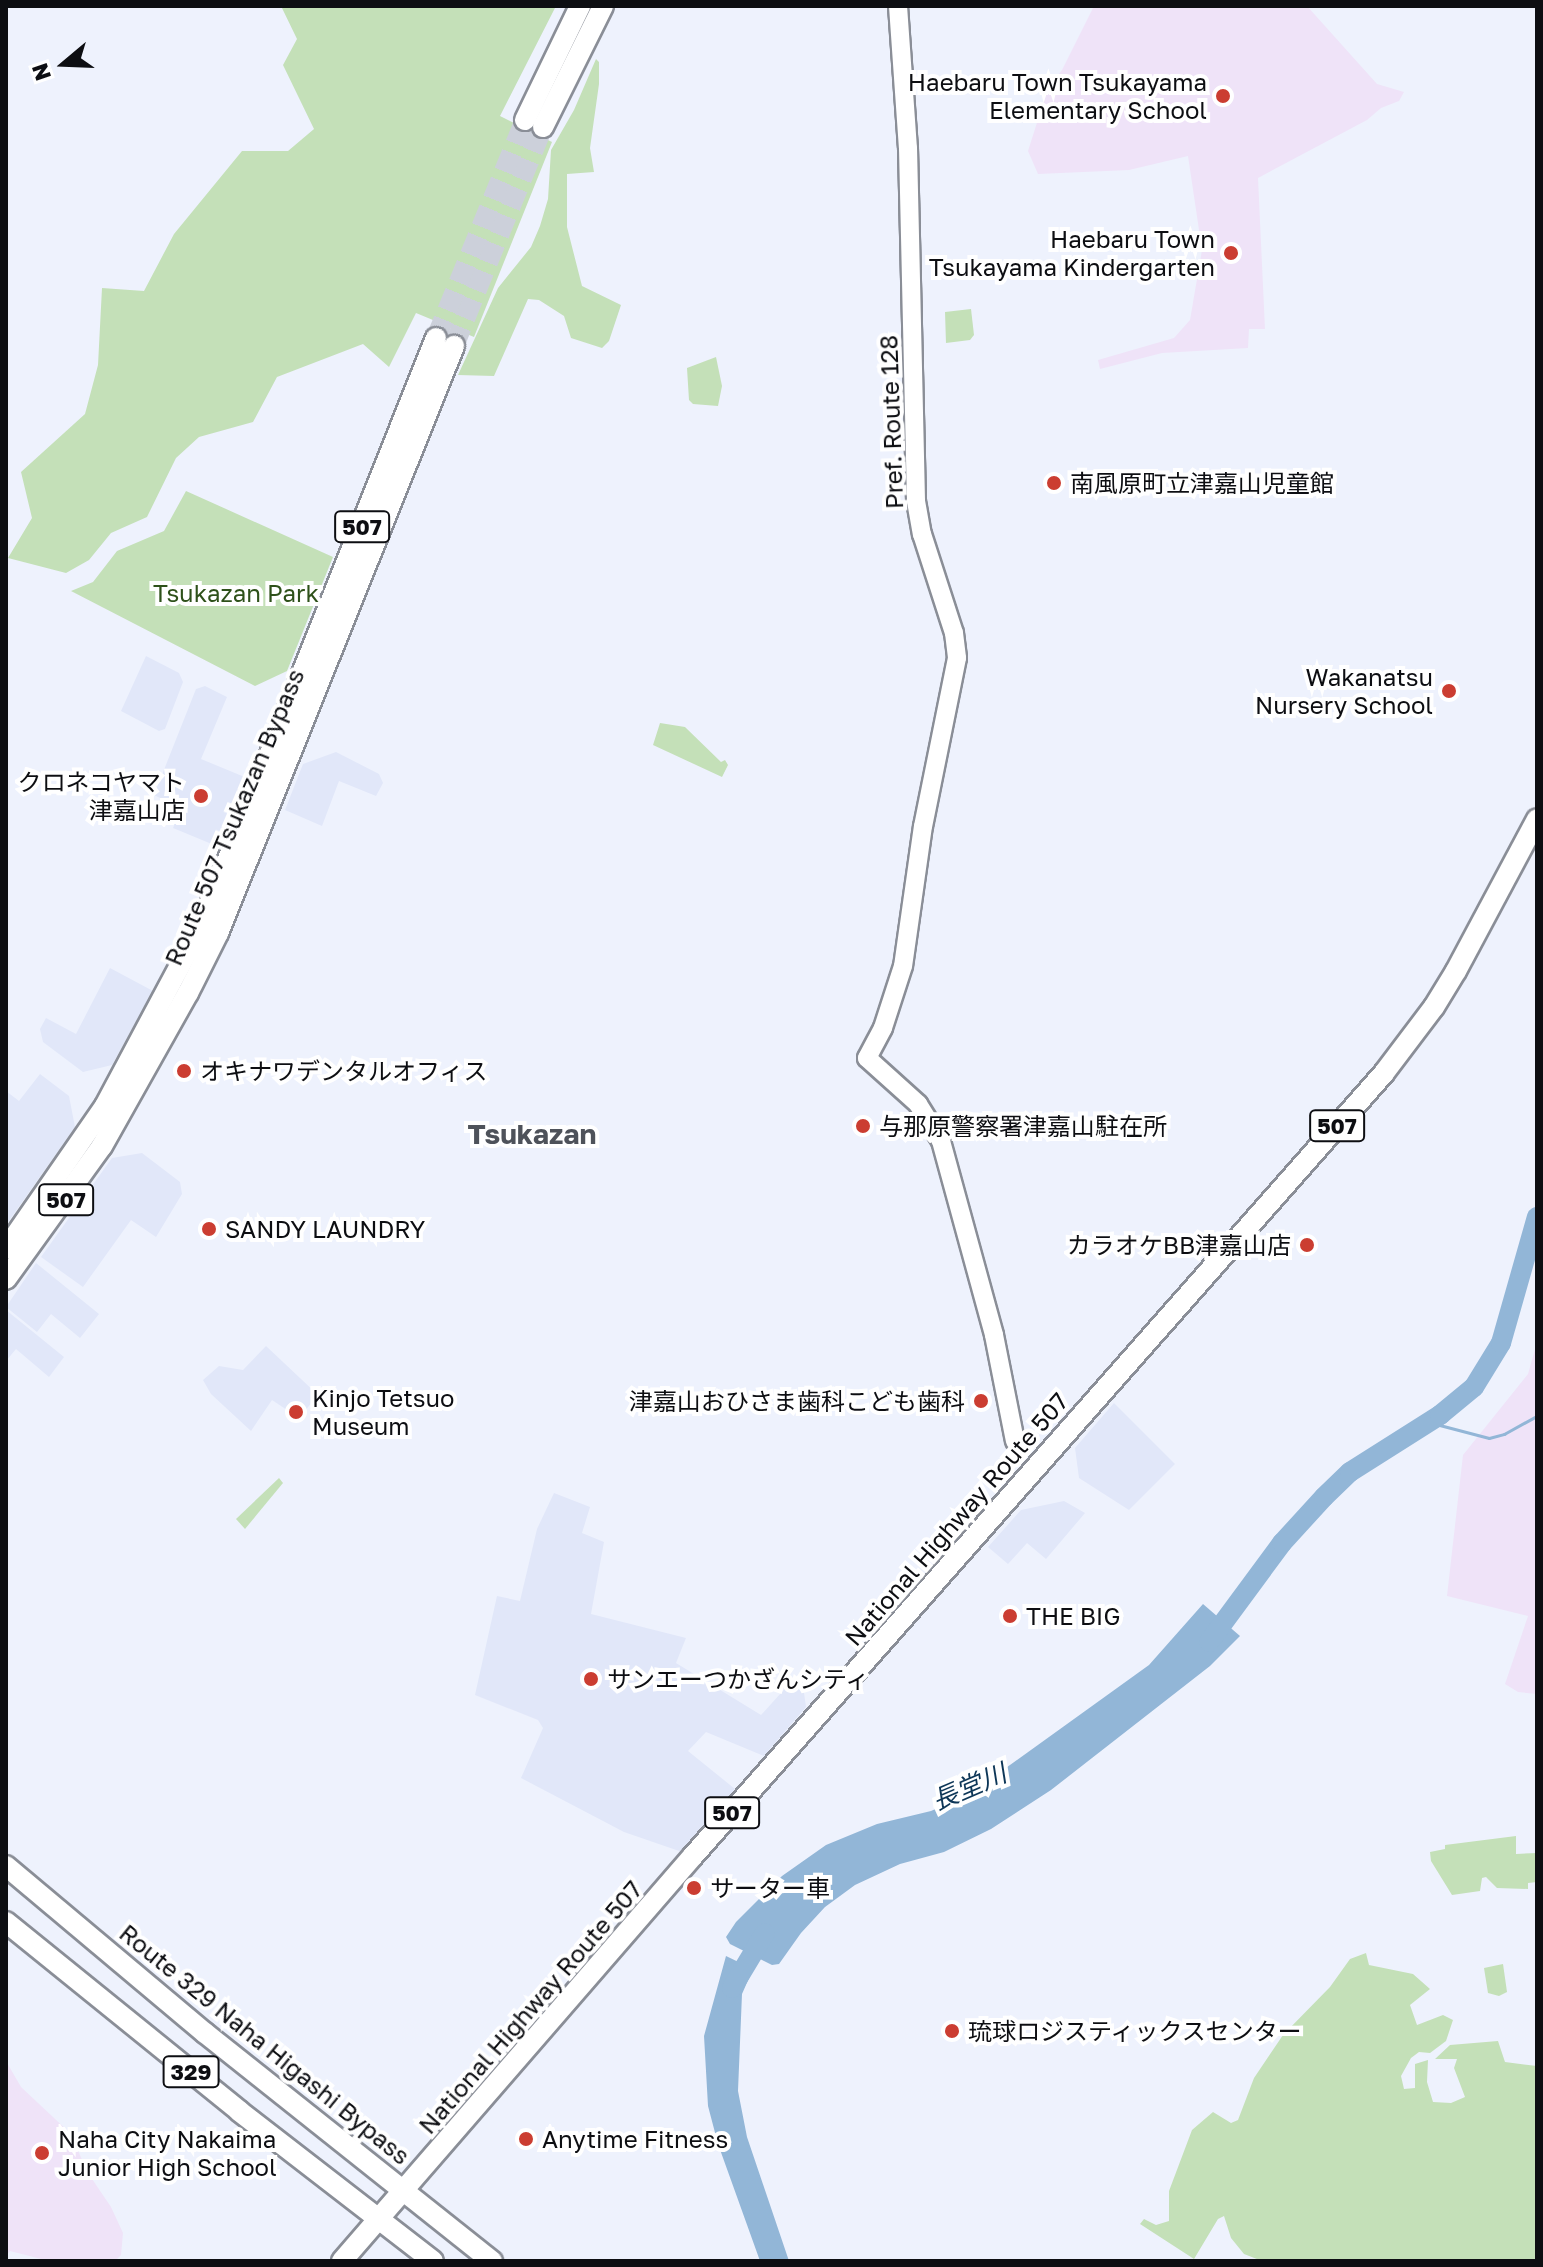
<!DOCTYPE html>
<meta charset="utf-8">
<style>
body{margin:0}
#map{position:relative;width:1543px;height:2267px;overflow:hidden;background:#eef2fd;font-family:"Golos Text","Noto Sans JP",sans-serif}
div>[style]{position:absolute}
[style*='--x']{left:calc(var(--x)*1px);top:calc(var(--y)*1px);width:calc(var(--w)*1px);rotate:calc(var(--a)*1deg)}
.built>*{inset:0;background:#e1e7f9}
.education>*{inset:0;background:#efe3f8}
.green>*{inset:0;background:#c4e0b8}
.water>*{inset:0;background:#92b6d7}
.stream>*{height:3px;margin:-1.5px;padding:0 1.5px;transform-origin:1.5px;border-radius:1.5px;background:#92b6d7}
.river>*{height:20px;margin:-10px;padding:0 10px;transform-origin:10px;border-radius:10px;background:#92b6d7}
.trunk-tunnel>*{height:20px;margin-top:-10px;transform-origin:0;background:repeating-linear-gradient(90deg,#ccd0da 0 20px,transparent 0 30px)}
.roads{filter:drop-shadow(2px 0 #8a8e97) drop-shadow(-2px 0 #8a8e97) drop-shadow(0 2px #8a8e97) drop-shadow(0 -2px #8a8e97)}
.secondary>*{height:18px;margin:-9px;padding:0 9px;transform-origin:9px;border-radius:9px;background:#fff}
.trunk>*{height:20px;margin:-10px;padding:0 10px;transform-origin:10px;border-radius:10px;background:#fff}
.dots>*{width:22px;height:22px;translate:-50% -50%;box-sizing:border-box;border:4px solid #fff;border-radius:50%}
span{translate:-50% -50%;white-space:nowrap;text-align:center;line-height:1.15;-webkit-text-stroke:8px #fff;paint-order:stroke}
.shield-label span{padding:2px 6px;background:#fff;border:2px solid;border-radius:6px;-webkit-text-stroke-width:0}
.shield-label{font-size:22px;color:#0d0e12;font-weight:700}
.poi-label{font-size:24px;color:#0d0e12}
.right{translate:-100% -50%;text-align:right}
.left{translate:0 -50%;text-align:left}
.street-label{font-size:24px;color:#0d0e12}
.park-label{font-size:24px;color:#2e511a}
.water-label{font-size:26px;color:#0d3657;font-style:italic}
.quarter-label{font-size:28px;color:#4e525a;font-weight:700}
.frame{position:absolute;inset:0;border:8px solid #0d0e12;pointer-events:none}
.north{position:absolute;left:24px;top:24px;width:80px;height:80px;-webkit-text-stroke:6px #fff;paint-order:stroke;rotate:251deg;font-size:22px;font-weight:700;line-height:32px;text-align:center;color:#0d0e12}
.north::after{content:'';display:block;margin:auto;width:28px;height:36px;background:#0d0e12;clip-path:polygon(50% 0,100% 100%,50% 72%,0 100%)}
</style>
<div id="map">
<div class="built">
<div style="clip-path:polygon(146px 656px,179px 673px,183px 682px,165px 729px,159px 731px,121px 711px)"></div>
<div style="clip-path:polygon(205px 686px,227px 697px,201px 759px,247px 778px,219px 847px,173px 828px,181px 808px,154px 795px,196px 689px)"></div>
<div style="clip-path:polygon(336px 752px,379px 774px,383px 783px,376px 796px,339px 781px,322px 826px,285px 810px,303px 764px)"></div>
<div style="clip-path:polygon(110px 968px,153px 991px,112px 1065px,83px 1072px,43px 1042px,40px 1029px,46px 1018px,76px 1034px)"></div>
<div style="clip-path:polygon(40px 1074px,69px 1096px,75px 1127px,6px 1225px,6px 1091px,19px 1101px)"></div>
<div style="clip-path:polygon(142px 1153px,180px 1182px,182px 1194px,156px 1237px,131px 1220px,83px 1287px,41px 1257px,112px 1158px)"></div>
<div style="clip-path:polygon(36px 1263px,99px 1314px,80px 1338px,51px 1314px,37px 1332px,6px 1307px)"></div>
<div style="clip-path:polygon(6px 1310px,64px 1357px,49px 1377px,16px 1349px,6px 1361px)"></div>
<div style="clip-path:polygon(266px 1346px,318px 1395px,299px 1418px,272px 1400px,251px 1431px,211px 1394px,203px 1380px,219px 1366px,243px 1370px)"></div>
<div style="clip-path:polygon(1114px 1403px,1175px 1464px,1129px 1510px,1079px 1478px,1075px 1448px)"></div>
<div style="clip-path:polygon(554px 1493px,590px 1507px,582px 1533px,604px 1542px,591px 1614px,686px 1638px,676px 1663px,761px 1715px,790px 1683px,804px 1693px,806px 1707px,764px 1756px,706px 1732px,688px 1751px,735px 1789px,682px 1852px,624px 1832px,521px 1778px,543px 1728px,538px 1720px,475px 1695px,497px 1596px,520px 1601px,537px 1529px)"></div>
<div style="clip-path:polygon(1064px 1501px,1085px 1513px,1046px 1559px,1027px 1543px,1008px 1564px,988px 1547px,1021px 1510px)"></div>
</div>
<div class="education">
<div style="clip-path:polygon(1094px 6px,1307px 6px,1377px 84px,1404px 92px,1399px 101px,1381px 108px,1367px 120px,1258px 178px,1265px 329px,1249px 329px,1248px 348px,1162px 353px,1100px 369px,1098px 360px,1174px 338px,1190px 320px,1202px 250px,1188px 156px,1129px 170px,1038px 174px,1028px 151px,1048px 88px,1062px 70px)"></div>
<div style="clip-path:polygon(1537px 1342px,1537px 1694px,1518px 1692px,1505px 1684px,1528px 1616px,1447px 1596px,1463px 1455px,1528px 1374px)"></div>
<div style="clip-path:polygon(6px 2061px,21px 2087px,70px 2133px,88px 2173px,111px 2207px,123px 2233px,121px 2255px,115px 2261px,49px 2261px,10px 2251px,6px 2256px)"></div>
</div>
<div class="green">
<div style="clip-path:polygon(281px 6px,556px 6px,500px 116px,552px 142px,474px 337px,416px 313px,389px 367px,363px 344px,277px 377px,253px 422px,199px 437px,176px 458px,147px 517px,111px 533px,89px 560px,66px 573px,8px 558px,32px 518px,21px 472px,85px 414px,98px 365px,102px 288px,144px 291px,174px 234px,242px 151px,288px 151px,314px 129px,283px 65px,297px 39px)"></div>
<div style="clip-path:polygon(596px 59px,599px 62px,599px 84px,590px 148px,594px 172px,567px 174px,567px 227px,582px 286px,621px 305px,609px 341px,602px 348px,571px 338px,564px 316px,539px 300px,528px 299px,494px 376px,458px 375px,498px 288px,531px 247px,540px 226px,548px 199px,551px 150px,574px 110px)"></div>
<div style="clip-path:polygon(971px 309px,974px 335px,970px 340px,946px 343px,945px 312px)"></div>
<div style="clip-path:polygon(716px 357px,722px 386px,718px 406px,693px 404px,689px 400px,687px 368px)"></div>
<div style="clip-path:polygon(186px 491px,333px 557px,287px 671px,255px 686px,71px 591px,93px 582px,117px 551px,164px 531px)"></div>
<div style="clip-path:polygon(660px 723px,685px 727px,721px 762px,725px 760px,728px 765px,722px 777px,653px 745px)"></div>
<div style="clip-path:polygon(279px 1478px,283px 1483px,245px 1529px,236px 1519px)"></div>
<div style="clip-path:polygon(1516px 1836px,1516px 1854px,1537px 1853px,1537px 1882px,1528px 1883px,1528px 1889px,1497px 1888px,1486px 1877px,1482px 1878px,1480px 1891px,1452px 1895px,1431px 1861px,1430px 1852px,1445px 1849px,1445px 1845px)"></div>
<div style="clip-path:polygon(1366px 1953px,1369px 1965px,1413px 1974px,1430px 1989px,1410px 2005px,1417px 2025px,1443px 2015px,1453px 2020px,1446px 2041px,1430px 2053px,1419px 2052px,1411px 2058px,1401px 2076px,1404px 2089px,1415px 2088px,1415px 2064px,1428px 2060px,1427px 2082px,1433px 2102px,1451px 2103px,1465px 2097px,1454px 2068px,1457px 2059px,1435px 2059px,1450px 2045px,1498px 2041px,1505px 2062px,1537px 2066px,1537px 2261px,1262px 2261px,1244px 2254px,1231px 2238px,1224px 2216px,1218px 2219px,1194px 2259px,1140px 2224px,1144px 2219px,1156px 2225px,1169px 2221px,1169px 2191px,1192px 2130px,1213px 2112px,1231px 2123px,1238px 2120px,1254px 2078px,1283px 2035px,1330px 1987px,1350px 1959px)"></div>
<div style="clip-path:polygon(1503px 1964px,1507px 1992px,1499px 1996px,1488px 1993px,1484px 1968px)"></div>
</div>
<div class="water">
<div style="clip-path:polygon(1203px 1604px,1240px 1636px,1210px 1666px,1051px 1790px,991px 1829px,944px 1852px,900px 1864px,855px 1885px,825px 1907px,801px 1933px,779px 1964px,772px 1965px,730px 1944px,726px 1937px,736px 1922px,782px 1876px,826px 1845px,877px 1824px,931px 1811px,971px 1793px,1149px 1665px)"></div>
<div style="clip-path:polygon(726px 1956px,753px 1969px,742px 1994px,738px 2091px,747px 2137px,789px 2261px,760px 2261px,718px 2144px,708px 2106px,704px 2036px)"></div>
</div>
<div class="stream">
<div style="--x:1428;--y:1422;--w:63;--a:14.7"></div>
<div style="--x:1489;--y:1438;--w:16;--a:-15"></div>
<div style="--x:1504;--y:1434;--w:38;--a:-29"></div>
</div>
<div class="river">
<div style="--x:1209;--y:1642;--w:123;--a:-53.6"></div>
<div style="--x:1282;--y:1543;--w:62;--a:-47.6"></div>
<div style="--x:1324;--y:1497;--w:36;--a:-44"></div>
<div style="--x:1350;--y:1472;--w:107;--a:-32.3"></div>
<div style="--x:1440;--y:1415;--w:44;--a:-39.5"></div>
<div style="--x:1474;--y:1387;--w:52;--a:-58.5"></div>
<div style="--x:1501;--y:1343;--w:131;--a:-74.1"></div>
<div style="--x:732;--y:1988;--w:64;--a:-59"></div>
</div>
<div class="trunk-tunnel">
<div style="--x:436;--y:338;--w:235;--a:-67.8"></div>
<div style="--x:454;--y:346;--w:236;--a:-67.9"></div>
</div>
<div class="roads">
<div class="secondary">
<div style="--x:898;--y:6;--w:142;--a:86"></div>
<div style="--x:908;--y:148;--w:353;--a:88.7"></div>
<div style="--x:916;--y:501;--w:34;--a:80"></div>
<div style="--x:922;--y:534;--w:104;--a:72.1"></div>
<div style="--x:954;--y:633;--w:25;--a:83"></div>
<div style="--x:957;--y:658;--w:171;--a:101.4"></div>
<div style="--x:923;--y:826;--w:141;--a:98.1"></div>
<div style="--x:903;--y:966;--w:65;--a:107.9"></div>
<div style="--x:883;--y:1028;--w:34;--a:118"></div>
<div style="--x:867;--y:1058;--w:69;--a:42"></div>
<div style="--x:918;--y:1104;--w:44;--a:58.1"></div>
<div style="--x:941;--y:1141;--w:201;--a:74.7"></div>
<div style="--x:994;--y:1335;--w:108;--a:78.8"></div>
</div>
<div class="trunk">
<div style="--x:525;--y:120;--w:127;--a:-64.2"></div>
<div style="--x:543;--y:127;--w:135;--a:-63.6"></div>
<div style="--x:6;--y:1249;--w:174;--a:-55.3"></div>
<div style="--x:105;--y:1106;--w:206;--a:-61.9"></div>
<div style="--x:202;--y:924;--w:631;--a:-68.23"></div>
<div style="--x:6;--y:1279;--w:164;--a:-54.2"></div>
<div style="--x:102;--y:1146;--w:176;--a:-60.7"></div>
<div style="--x:188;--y:993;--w:67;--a:-63.4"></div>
<div style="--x:218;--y:933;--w:633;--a:-68.1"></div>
<div style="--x:6;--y:1866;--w:260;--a:40"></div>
<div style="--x:205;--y:2033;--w:367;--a:38.5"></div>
<div style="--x:6;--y:1922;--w:300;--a:39"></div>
<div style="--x:239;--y:2111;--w:245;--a:37.7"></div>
<div style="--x:342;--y:2261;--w:536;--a:-49.09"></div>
<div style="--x:693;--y:1856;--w:1044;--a:-48.57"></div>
<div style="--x:1384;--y:1073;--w:83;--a:-52.9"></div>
<div style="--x:1434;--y:1007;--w:42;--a:-58.6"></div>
<div style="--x:1456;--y:971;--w:172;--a:-61.9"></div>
</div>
</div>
<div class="dots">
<div style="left:1223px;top:96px;background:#cb3d31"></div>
<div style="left:1231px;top:253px;background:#cb3d31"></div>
<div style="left:1054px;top:483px;background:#cb3d31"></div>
<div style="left:1449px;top:691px;background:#cb3d31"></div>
<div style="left:201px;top:796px;background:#cb3d31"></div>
<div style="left:184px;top:1071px;background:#cb3d31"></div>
<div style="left:863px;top:1126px;background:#cb3d31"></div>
<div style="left:209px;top:1229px;background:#cb3d31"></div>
<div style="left:1307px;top:1245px;background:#cb3d31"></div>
<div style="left:981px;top:1401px;background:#cb3d31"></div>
<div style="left:296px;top:1412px;background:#cb3d31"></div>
<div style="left:1010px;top:1616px;background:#cb3d31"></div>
<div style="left:591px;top:1679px;background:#cb3d31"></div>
<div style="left:694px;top:1888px;background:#cb3d31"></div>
<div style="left:952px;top:2031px;background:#cb3d31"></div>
<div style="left:526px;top:2139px;background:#cb3d31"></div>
<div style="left:42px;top:2153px;background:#cb3d31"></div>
</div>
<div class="shield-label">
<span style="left:362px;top:527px">507</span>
<span style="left:1337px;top:1126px">507</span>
<span style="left:66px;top:1200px">507</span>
<span style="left:732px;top:1813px">507</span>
<span style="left:191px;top:2072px">329</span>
</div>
<div class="poi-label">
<span class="right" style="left:1207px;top:96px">Haebaru Town Tsukayama<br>Elementary School</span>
<span class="right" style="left:1215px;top:253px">Haebaru Town<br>Tsukayama Kindergarten</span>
<span class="left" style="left:1070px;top:483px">南風原町立津嘉山児童館</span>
<span class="right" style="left:1433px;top:691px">Wakanatsu<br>Nursery School</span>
<span class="right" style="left:185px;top:796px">クロネコヤマト<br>津嘉山店</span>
<span class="left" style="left:200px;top:1071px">オキナワデンタルオフィス</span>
<span class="left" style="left:879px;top:1126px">与那原警察署津嘉山駐在所</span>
<span class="left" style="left:225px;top:1229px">SANDY LAUNDRY</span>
<span class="right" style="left:1291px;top:1245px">カラオケBB津嘉山店</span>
<span class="left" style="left:312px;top:1412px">Kinjo Tetsuo<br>Museum</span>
<span class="right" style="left:965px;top:1401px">津嘉山おひさま歯科こども歯科</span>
<span class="left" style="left:1026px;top:1616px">THE BIG</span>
<span class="left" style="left:607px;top:1679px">サンエーつかざんシティ</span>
<span class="left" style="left:710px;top:1888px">サーター車</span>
<span class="left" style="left:968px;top:2031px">琉球ロジスティックスセンター</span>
<span class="left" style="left:58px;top:2153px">Naha City Nakaima<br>Junior High School</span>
<span class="left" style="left:542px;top:2139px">Anytime Fitness</span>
</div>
<div class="street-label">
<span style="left:891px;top:422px;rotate:-92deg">Pref. Route 128</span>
<span style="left:234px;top:817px;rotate:-67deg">Route 507 Tsukazan Bypass</span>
<span style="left:956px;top:1519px;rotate:-49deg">National Highway Route 507</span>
<span style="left:530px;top:2007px;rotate:-49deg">National Highway Route 507</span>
<span style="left:265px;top:2044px;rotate:39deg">Route 329 Naha Higashi Bypass</span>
</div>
<div class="park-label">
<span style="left:236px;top:593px">Tsukazan Park</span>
</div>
<div class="water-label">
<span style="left:969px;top:1787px;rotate:-23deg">長堂川</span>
</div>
<div class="quarter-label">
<span style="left:532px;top:1134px">Tsukazan</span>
</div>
<div class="frame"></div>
<div class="north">N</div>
</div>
